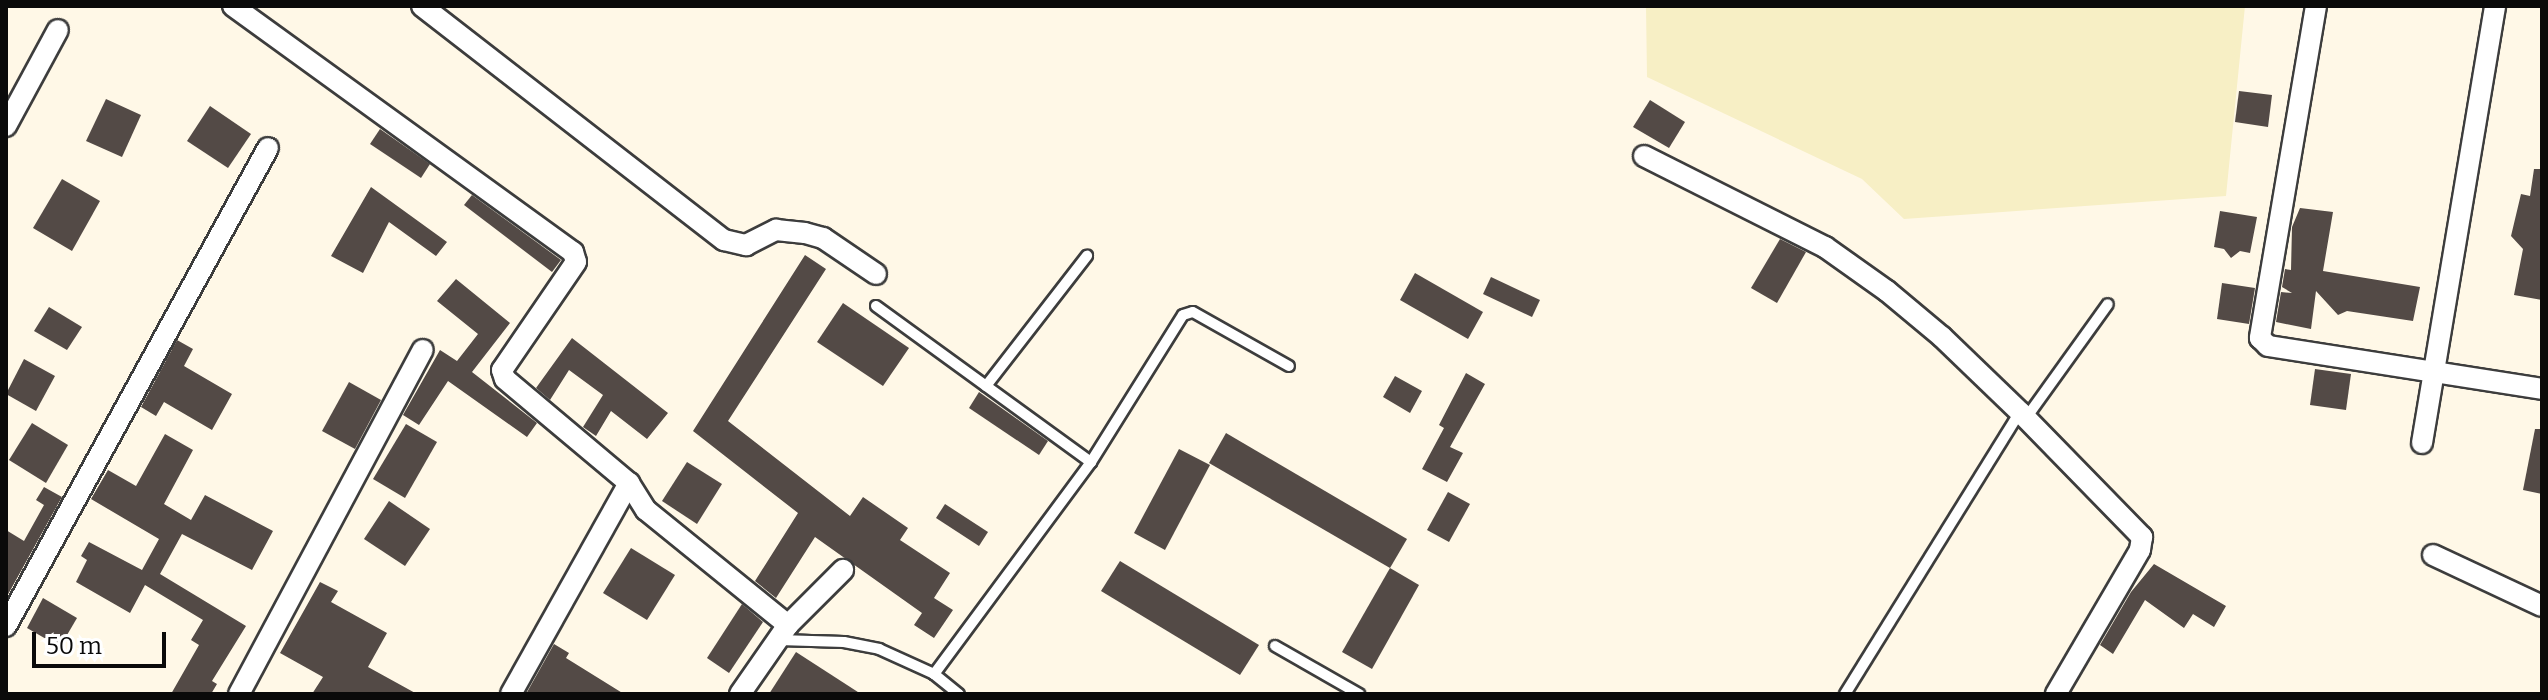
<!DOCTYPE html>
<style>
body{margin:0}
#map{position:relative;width:2548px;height:700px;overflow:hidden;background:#fff8e7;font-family:Bitter,serif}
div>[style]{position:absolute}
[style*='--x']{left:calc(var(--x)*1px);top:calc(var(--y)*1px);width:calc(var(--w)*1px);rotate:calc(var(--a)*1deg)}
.farmland>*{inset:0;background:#f7efc5}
.building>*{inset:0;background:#534a46}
.roads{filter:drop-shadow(2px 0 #3d3d3d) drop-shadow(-2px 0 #3d3d3d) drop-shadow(0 2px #3d3d3d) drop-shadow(0 -2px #3d3d3d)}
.lane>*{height:10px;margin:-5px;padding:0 5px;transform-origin:5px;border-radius:5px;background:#fff}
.street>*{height:20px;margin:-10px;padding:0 10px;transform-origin:10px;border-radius:10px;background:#fff}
span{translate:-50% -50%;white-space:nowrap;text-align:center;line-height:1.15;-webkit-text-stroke:8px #fff;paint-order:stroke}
.frame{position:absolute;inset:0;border:8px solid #0a0a0a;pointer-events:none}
.scale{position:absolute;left:32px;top:632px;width:134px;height:36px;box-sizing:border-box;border:4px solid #0a0a0a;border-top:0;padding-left:10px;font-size:24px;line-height:28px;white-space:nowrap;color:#0a0a0a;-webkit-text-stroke:6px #fff;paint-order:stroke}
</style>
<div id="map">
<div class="farmland">
<div style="clip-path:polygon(1646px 6px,2245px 6px,2226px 196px,1904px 219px,1862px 179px,1647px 77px)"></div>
</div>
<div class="building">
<div style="clip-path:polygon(2239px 91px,2272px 95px,2268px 127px,2235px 122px)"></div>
<div style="clip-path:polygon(106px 99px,141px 115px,122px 157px,86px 141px)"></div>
<div style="clip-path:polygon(1650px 100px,1685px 122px,1669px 148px,1633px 127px)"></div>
<div style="clip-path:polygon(210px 106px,251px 134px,228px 168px,187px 141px)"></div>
<div style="clip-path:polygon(380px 129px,430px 164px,421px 178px,370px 144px)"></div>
<div style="clip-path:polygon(2534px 169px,2542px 169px,2542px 300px,2514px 295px,2523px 249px,2511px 236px,2521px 194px,2530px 196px)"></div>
<div style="clip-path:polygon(62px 179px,100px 201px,72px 251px,33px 228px)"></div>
<div style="clip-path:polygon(371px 187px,447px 242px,436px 256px,389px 222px,363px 273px,331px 256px)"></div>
<div style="clip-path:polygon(472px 195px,561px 260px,552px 272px,464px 205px)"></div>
<div style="clip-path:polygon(2300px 208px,2333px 212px,2323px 271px,2420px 287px,2413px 321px,2347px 311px,2338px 315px,2316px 291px,2311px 329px,2276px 322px,2281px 292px,2292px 293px,2282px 287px,2285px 269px,2291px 270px,2292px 227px)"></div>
<div style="clip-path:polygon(2220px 211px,2257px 217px,2250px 253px,2240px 251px,2231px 258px,2224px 249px,2214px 247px)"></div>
<div style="clip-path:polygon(1780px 239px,1806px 252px,1777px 303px,1751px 288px)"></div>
<div style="clip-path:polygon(805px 255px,826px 269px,728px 421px,850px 516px,863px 497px,908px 528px,900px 540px,950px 573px,934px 598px,953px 610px,934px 638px,914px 625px,922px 613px,815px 537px,776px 598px,755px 581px,798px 513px,693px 431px)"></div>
<div style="clip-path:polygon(1415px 273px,1483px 312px,1468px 339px,1400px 300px)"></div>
<div style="clip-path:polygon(1491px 277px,1540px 300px,1532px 317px,1483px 294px)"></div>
<div style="clip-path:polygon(456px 279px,510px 323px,472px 372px,537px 423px,527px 437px,448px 381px,419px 425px,403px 415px,440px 350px,457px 361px,478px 334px,437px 301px)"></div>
<div style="clip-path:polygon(2222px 283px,2255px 288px,2249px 324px,2217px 319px)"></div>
<div style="clip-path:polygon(843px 303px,909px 348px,883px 386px,817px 342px)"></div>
<div style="clip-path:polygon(49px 307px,82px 327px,67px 350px,34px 331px)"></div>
<div style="clip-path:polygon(572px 338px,668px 413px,647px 439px,611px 411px,596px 436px,583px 427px,603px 395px,569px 370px,550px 400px,536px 388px)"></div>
<div style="clip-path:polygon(177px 340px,193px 349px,184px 366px,232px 394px,212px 430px,164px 402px,156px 416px,141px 407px)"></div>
<div style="clip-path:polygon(24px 359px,55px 376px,36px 411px,6px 394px)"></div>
<div style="clip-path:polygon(2315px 369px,2351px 374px,2346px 410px,2310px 405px)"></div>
<div style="clip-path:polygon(1466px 373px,1485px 384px,1450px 447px,1463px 453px,1447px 482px,1422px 469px,1444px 428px,1439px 425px)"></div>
<div style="clip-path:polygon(1395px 376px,1422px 391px,1410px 413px,1383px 397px)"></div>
<div style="clip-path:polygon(349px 382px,381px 400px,355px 449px,322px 431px)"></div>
<div style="clip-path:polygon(979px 392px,1048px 441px,1039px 455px,969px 408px)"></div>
<div style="clip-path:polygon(32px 423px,68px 445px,46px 483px,9px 460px)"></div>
<div style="clip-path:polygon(406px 424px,437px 442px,405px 498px,373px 479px)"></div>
<div style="clip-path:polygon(2535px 429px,2542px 429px,2542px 494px,2523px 490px)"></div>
<div style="clip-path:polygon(1226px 433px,1407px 539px,1390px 568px,1209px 463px)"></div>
<div style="clip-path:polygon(165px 434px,193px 450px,164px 504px,191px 520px,205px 495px,273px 531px,252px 570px,182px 534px,160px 574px,246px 626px,212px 681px,217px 684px,211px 694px,171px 694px,199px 645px,191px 640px,203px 620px,145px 585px,130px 613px,76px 582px,87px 560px,81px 556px,89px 542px,142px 570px,159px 539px,91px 499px,108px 470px,136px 486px)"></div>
<div style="clip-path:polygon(1179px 449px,1210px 465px,1165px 550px,1134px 533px)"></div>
<div style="clip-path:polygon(687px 462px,722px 484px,697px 524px,662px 501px)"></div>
<div style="clip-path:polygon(44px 487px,62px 497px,6px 598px,6px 530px,24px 541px,44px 505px,36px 500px)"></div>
<div style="clip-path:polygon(1448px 492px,1470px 504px,1449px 542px,1427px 530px)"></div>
<div style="clip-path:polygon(389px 501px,430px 529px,405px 566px,364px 539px)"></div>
<div style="clip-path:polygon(945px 504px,988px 532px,979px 546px,936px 518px)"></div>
<div style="clip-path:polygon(631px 548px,675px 575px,647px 620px,603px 593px)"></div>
<div style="clip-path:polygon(1120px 561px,1259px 645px,1240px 675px,1101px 591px)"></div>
<div style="clip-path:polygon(2154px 564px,2226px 606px,2214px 627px,2193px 614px,2184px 628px,2145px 600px,2113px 654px,2100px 645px,2131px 592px)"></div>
<div style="clip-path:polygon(1390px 568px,1419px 585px,1372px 669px,1342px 652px)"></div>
<div style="clip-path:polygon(320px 582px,338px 591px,331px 602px,387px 633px,368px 667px,417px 694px,312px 694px,323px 677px,280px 653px)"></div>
<div style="clip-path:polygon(43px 598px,77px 618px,60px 647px,27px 628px)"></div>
<div style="clip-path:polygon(742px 604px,763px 622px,729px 673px,707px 658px)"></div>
<div style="clip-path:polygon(554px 644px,569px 653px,566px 658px,624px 694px,526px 694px)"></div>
<div style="clip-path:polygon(796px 652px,861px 694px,769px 694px)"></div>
</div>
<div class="roads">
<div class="lane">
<div style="--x:876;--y:306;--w:266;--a:36"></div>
<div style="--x:1091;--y:462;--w:264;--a:126.5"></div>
<div style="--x:986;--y:386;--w:165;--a:-52.2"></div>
<div style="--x:2026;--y:418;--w:140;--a:-54.3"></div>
<div style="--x:1091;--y:462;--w:173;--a:-58"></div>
<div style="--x:1183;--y:315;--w:10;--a:-17"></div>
<div style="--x:1193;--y:312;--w:110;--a:29.4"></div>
<div style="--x:779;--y:640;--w:65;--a:1.8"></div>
<div style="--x:844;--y:642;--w:36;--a:11"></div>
<div style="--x:879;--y:649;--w:60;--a:24.4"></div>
<div style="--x:934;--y:674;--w:32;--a:39"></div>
<div style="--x:1275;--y:646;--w:97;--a:29.7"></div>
<div style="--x:1845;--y:694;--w:332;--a:-58.2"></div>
</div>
<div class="street">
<div style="--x:233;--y:6;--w:420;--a:35.9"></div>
<div style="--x:573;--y:252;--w:10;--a:73"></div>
<div style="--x:576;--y:262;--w:131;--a:124.4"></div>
<div style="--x:502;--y:370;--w:9;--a:72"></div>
<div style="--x:505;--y:379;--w:162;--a:40"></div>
<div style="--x:629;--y:483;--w:32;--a:58"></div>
<div style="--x:646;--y:510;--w:183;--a:39"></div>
<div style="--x:422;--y:6;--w:382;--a:37.8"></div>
<div style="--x:724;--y:240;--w:23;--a:13"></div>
<div style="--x:746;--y:245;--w:34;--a:-27"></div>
<div style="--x:776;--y:230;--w:29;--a:6"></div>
<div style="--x:805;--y:233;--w:19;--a:16"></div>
<div style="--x:823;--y:238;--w:64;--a:34.2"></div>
<div style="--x:2316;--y:6;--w:337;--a:99.6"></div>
<div style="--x:2260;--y:338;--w:11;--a:45"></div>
<div style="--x:2268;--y:346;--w:277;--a:8.9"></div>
<div style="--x:6;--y:126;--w:109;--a:-61.6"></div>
<div style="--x:1644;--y:156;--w:203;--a:26.7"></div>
<div style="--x:1825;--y:247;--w:76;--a:35.4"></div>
<div style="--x:1887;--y:291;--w:72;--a:39.9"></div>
<div style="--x:1942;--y:337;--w:108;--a:43.9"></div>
<div style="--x:2020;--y:412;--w:175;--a:45.7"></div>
<div style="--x:2142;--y:537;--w:13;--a:99"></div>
<div style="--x:2140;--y:550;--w:167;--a:120.3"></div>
<div style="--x:2422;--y:443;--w:443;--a:-80.5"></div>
<div style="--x:2433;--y:555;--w:120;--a:25.1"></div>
<div style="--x:6;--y:626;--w:545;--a:-61.27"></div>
<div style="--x:239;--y:694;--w:390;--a:-61.9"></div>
<div style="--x:511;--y:694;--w:242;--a:-60.8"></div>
<div style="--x:740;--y:694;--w:84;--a:-55.2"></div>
<div style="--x:788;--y:625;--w:78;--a:-45"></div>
</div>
</div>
<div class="frame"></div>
<div class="scale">50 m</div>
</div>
